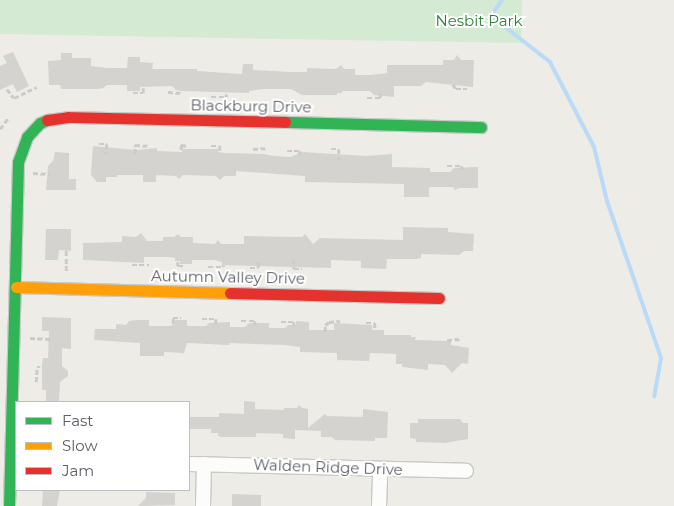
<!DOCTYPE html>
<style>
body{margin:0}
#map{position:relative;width:674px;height:506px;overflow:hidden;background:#edece7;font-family:Montserrat,sans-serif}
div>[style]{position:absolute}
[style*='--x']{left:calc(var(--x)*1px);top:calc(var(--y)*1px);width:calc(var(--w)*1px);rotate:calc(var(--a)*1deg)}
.green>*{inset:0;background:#d4ead3}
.stream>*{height:4px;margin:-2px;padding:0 2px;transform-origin:2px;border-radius:2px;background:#bbdaf8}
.building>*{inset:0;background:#d4d3d0}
.path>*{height:2.5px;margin-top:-1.25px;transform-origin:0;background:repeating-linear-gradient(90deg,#c9cdca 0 5px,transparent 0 7.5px)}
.roads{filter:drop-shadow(1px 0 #c9c9c8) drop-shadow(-1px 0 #c9c9c8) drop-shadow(0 1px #c9c9c8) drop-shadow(0 -1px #c9c9c8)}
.street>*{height:14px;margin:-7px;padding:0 7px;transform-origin:7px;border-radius:7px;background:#fcfcfb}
.fast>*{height:11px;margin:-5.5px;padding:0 5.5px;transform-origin:5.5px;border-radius:5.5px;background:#30b455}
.slow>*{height:11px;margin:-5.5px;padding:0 5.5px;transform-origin:5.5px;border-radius:5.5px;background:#ff9f0a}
.jam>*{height:11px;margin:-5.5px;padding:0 5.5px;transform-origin:5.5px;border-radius:5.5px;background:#e5322d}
span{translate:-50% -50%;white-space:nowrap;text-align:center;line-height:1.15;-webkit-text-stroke:4px #fff;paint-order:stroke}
.park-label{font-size:15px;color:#2e8338}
.street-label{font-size:15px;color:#5c6066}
.legend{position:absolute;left:15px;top:401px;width:175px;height:90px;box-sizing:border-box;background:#fff;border:1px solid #bebfc2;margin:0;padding:6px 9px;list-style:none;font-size:15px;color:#5c6066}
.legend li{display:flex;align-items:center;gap:10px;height:25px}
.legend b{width:25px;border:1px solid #bebfc2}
</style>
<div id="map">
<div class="green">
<div style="clip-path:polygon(0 0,522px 0,521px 43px,0 34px)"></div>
</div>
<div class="stream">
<div style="--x:502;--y:0;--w:19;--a:125"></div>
<div style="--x:491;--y:16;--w:75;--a:37.9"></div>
<div style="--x:550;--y:62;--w:96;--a:62.6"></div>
<div style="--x:594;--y:147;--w:56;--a:76.5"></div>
<div style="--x:607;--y:201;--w:166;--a:71"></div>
<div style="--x:661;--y:358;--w:39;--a:100"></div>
</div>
<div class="building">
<div style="clip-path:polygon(13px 52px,29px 86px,17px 92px,13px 84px,0 90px,0 66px,7px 63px,3px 56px)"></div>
<div style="clip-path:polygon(61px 53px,72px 53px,72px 58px,91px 58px,91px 66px,107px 68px,127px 68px,128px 57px,140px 57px,140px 62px,153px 63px,152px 69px,197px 69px,197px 71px,242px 74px,243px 64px,253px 64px,253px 70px,291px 72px,307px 72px,307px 68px,336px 69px,341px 65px,344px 69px,355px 69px,355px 75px,371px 75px,387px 73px,387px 65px,443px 65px,443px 60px,454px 60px,457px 55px,461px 60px,474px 60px,473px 87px,426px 82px,421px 86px,394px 86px,394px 97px,374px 95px,370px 91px,342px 91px,342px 93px,337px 93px,337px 95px,302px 95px,291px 89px,264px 89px,249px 91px,249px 93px,182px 91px,176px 90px,172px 86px,140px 87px,140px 91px,127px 91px,127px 85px,107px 85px,103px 88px,97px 89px,61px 89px,60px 85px,49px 85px,48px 61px,61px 60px)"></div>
<div style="clip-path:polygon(93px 146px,136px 150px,157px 148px,157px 151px,182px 152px,182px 149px,218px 149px,218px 152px,223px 153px,263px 154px,274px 156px,291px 157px,302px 152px,366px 156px,392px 154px,392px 167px,430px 168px,430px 172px,450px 172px,454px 168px,478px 167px,478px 188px,459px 188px,455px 190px,453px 187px,429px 187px,429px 197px,404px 197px,404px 184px,305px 182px,305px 176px,236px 171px,236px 176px,224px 176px,220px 180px,216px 176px,183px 175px,179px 179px,176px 176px,156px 175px,156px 182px,143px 182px,143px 175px,117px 175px,117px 177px,106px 177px,106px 182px,97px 182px,91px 175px)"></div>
<div style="clip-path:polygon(55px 152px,69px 153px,69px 179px,76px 179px,76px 190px,46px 190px,48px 166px,53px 161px)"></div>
<div style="clip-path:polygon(403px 227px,448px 228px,448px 232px,474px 234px,473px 251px,464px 251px,459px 255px,421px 254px,421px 258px,416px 259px,387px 259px,386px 269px,361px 268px,361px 261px,331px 260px,331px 268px,222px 265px,222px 262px,214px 260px,192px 260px,192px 264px,180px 264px,180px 261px,175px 261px,175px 258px,169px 257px,144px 257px,144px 263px,83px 260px,83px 243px,122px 242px,122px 236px,136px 237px,141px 233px,147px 241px,163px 241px,163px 237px,174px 237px,178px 234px,181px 237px,193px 237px,193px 243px,215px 244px,218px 240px,221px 244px,244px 244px,244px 236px,302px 237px,305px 234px,313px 244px,320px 238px,403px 240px)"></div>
<div style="clip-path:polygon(46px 229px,71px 229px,71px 251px,59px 250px,58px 260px,45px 260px)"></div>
<div style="clip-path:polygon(42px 317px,71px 318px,71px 349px,62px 348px,62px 366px,68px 371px,68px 376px,60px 382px,59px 402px,46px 402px,46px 390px,42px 390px,42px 364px,43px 358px,48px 358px,49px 331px,42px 331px)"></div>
<div style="clip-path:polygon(136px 320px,149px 320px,149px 326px,170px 326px,175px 324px,175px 320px,187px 320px,187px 326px,206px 326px,209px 323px,230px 322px,230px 327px,245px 327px,249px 323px,269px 323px,269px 328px,285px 328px,288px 325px,296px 325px,296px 321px,309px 322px,309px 330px,334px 330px,334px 323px,372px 325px,372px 330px,384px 330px,384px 335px,411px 335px,411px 337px,416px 337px,415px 340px,451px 341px,451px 345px,469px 348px,468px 364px,462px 363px,452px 373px,445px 365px,428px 364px,428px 370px,402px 367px,402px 364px,396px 364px,396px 354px,370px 353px,369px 361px,337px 360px,337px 353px,300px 352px,300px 347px,285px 345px,229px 343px,229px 345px,187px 343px,184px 353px,164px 352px,164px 356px,140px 356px,140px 343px,94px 340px,95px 329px,116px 329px,116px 324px,126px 325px,129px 321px)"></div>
<div style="clip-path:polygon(244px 401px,255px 402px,255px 409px,284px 410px,284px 408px,297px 408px,299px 405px,302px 408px,308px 409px,308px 428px,325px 414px,327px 416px,363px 417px,363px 409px,388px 412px,387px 438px,375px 438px,375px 441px,335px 440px,332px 437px,321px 437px,321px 431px,295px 430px,295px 439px,283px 438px,283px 434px,256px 433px,256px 437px,222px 437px,218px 436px,218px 433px,211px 433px,211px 429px,189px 429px,189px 417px,219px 417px,219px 413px,244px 414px)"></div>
<div style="clip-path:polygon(418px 419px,460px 419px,463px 423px,468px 423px,468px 439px,445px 443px,416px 442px,416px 439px,410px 438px,410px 423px,418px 423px)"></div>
<div style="clip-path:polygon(43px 490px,60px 490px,57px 506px,42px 506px)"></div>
<div style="clip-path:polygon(146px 492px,175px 493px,175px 505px,138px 506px,146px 498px)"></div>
<div style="clip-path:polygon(232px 494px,261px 495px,261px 506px,232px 506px)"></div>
</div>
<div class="path">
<div style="--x:453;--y:84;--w:6;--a:59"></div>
<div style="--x:456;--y:89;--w:11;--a:0"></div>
<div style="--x:7;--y:89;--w:11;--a:52"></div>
<div style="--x:14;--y:98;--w:25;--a:-26"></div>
<div style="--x:168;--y:92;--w:13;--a:4"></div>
<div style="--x:133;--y:93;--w:10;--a:0"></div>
<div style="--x:143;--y:93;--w:5;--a:-90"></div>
<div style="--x:211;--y:97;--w:15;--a:0"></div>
<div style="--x:226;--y:97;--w:3;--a:-90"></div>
<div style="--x:367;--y:98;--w:13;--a:0"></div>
<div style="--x:380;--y:98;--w:5;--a:-90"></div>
<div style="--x:0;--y:129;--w:14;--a:-54"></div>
<div style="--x:99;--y:144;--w:8;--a:0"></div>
<div style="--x:107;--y:144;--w:10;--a:96"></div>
<div style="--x:211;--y:146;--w:9;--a:0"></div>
<div style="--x:220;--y:146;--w:5;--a:90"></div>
<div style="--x:253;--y:149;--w:15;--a:-4"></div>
<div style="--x:331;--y:149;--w:8;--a:0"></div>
<div style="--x:339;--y:149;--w:11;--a:90"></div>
<div style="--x:181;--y:150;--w:5;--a:-90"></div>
<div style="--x:181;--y:145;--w:7;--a:8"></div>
<div style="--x:287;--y:151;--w:13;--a:0"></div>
<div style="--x:300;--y:151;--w:4;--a:90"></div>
<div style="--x:135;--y:154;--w:9;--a:-90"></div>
<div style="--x:135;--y:145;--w:15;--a:4"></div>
<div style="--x:447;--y:166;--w:15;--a:0"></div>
<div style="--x:462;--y:166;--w:3;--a:90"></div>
<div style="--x:33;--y:173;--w:16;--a:4"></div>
<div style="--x:294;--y:259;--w:10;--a:90"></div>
<div style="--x:294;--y:269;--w:8;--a:0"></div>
<div style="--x:178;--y:262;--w:4;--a:90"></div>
<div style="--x:178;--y:266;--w:8;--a:0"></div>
<div style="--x:132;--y:265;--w:17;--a:0"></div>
<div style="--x:208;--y:267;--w:15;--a:0"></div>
<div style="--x:223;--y:267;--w:2;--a:-90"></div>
<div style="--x:250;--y:268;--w:8;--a:0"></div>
<div style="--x:258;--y:268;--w:6;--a:-90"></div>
<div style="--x:66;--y:271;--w:21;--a:-90"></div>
<div style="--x:202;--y:319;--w:14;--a:0"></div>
<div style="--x:216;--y:319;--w:5;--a:90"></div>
<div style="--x:241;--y:321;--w:14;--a:0"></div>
<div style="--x:255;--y:321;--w:4;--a:90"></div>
<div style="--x:281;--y:322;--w:13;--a:0"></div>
<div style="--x:294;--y:322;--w:4;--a:90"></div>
<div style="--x:366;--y:323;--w:9;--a:0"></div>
<div style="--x:375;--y:323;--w:6;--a:90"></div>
<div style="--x:173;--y:324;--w:6;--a:-90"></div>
<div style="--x:173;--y:318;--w:8;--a:0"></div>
<div style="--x:325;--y:332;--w:7;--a:-90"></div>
<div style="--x:325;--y:325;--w:5;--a:-37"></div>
<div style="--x:329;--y:322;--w:11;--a:-5"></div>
<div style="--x:30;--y:338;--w:21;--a:3"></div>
<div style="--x:447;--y:340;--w:14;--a:-4"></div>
<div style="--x:36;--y:382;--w:15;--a:-86"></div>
<div style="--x:37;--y:367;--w:3;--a:0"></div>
</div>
<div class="roads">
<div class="street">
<div style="--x:189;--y:464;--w:277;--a:1.4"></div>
<div style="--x:203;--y:506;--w:42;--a:-88.6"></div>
<div style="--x:379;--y:506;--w:37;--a:-88"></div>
</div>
<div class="fast">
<div style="--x:285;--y:122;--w:196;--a:1.5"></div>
<div style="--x:9;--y:506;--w:344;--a:-88.5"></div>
<div style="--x:18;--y:162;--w:27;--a:-70"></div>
<div style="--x:27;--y:137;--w:19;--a:-47"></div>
<div style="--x:40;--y:123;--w:8;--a:-23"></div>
</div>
<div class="slow">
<div style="--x:16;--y:287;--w:214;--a:1.6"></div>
</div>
<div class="jam">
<div style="--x:47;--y:120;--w:21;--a:-8"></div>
<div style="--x:68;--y:117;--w:217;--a:1.3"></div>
<div style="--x:230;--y:293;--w:209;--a:1.4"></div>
</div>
</div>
<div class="park-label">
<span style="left:479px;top:21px">Nesbit Park</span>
</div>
<div class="street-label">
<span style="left:251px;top:106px;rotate:1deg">Blackburg Drive</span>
<span style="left:228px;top:277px;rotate:1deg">Autumn Valley Drive</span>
<span style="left:328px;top:467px;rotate:2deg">Walden Ridge Drive</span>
</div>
<ul class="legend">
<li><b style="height:6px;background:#30b455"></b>Fast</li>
<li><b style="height:6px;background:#ff9f0a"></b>Slow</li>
<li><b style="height:6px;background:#e5322d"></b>Jam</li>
</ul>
</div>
